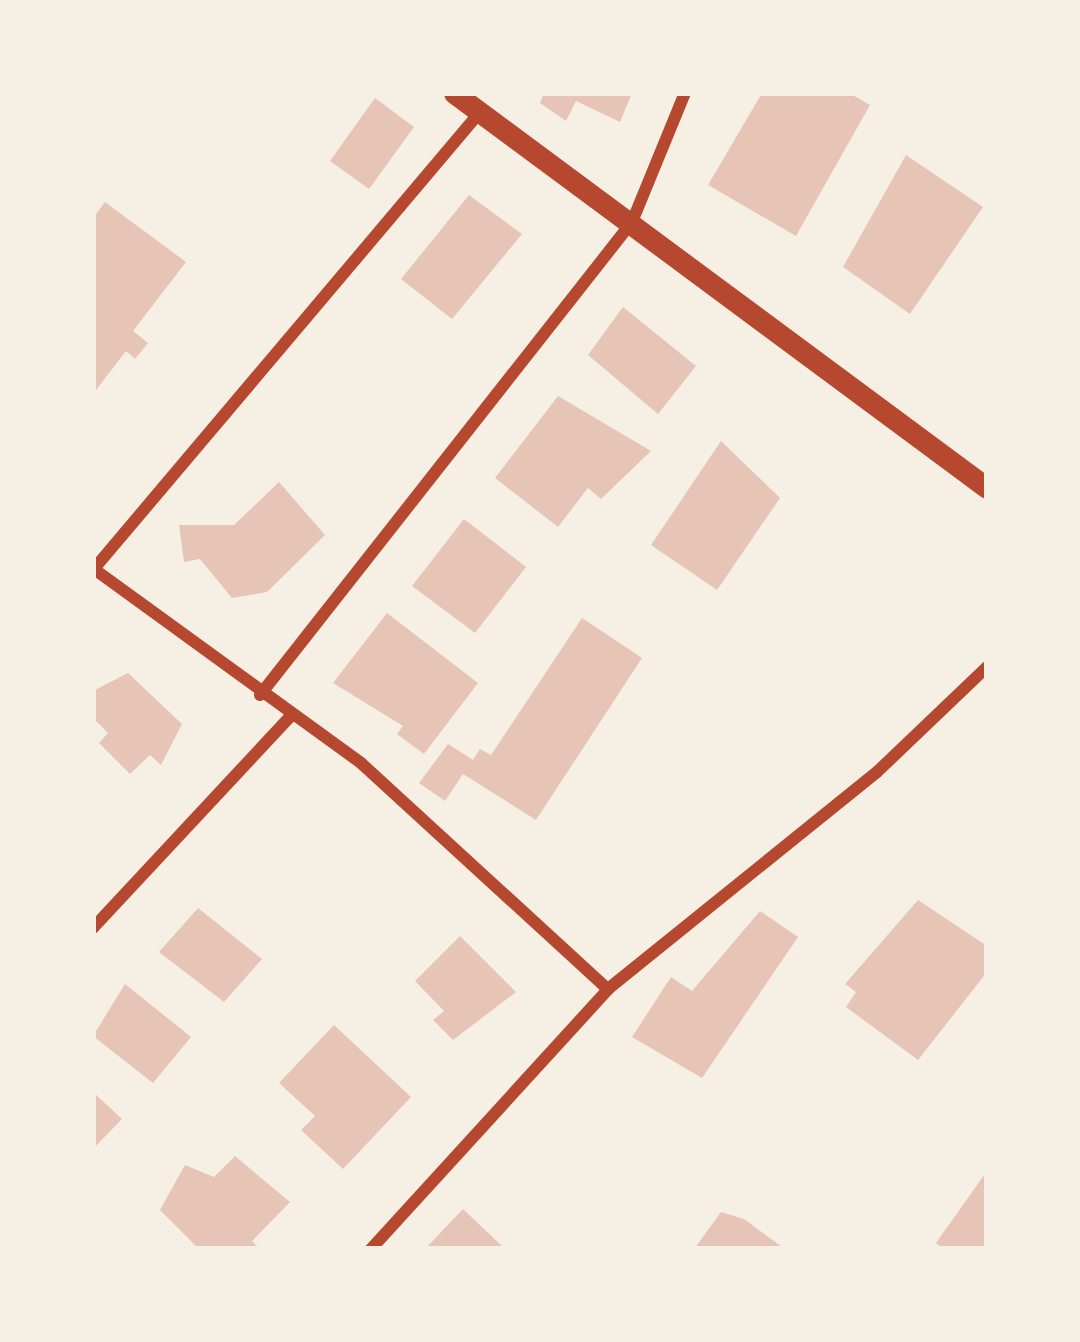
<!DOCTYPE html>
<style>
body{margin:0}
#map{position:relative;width:1080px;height:1342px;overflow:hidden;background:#f6efe4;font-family:"Alegreya Sans",sans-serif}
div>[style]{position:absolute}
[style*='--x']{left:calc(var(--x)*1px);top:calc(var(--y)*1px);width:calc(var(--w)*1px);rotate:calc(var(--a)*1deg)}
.building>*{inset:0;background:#e6c5b7}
.minor>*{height:12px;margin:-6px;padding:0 6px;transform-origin:6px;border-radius:6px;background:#b5482f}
.tertiary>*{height:21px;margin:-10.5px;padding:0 10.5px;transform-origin:10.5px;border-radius:10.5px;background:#b5482f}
span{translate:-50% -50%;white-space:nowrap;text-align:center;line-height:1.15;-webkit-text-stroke:9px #f6efe4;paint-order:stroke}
.frame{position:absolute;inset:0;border:96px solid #f6efe4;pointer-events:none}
</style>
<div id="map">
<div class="building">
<div style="clip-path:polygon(544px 93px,632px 93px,620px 122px,576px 101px,566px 121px,540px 103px)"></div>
<div style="clip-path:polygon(762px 93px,849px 93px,870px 105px,796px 236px,708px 185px)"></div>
<div style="clip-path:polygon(375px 98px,414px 127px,369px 189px,330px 161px)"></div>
<div style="clip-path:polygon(906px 155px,983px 207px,910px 314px,843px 267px)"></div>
<div style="clip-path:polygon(469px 195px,522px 234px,452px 319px,401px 279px)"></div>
<div style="clip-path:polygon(105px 202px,186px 262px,133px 331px,148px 343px,135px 359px,126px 351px,93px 394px,93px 218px)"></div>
<div style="clip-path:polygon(623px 307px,696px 366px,658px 414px,588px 355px)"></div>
<div style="clip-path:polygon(558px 396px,651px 451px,601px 499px,588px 488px,558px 527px,495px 478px)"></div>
<div style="clip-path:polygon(721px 441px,780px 498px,717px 590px,651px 545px)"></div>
<div style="clip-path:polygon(279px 482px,325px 535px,267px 592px,232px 598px,200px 559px,184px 562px,179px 525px,234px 525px)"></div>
<div style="clip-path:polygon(464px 519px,526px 567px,475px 633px,412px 586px)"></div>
<div style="clip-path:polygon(387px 613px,478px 683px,424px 754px,397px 734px,403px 726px,333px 683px)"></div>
<div style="clip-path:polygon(582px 618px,642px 658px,536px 820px,463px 774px,445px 801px,419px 783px,448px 744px,473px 760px,480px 749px,491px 755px)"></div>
<div style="clip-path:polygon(128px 673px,182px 724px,161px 765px,150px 755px,130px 774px,99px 743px,108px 733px,93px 718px,93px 691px)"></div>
<div style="clip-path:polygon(918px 900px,987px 946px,987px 972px,918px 1060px,846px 1007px,856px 992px,845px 984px)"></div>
<div style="clip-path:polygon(198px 908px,262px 959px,224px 1002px,159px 952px)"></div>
<div style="clip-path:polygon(760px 911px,798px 937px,702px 1078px,632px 1037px,671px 977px,692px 991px)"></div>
<div style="clip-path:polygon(460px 936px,516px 992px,453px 1040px,433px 1020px,444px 1011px,415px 981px)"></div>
<div style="clip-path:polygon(125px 984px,191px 1037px,153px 1083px,93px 1036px)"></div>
<div style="clip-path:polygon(334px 1025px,411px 1097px,343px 1169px,301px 1130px,315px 1116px,279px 1083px)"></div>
<div style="clip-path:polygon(93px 1092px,122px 1119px,93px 1149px)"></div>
<div style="clip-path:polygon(235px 1156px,290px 1202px,252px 1241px,260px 1249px,199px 1249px,160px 1210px,185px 1165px,214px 1177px)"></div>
<div style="clip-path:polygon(987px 1171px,987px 1249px,944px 1249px,936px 1243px)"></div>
<div style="clip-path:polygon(463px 1209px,505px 1249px,425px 1249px)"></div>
<div style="clip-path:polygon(721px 1212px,744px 1219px,785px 1249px,694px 1249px)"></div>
</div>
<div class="minor">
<div style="--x:94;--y:569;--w:330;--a:36"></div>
<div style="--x:361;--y:763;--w:335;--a:42.5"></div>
<div style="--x:93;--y:570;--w:600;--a:-49.8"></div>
<div style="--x:260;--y:695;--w:602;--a:-51.82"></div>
<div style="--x:632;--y:222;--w:139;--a:-67.7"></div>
<div style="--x:93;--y:928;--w:289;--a:-47"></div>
<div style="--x:371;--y:1249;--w:352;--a:-47.6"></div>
<div style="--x:608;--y:989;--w:346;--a:-38.9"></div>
<div style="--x:877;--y:772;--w:152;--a:-43.7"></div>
</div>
<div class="tertiary">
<div style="--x:454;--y:93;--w:663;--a:36.54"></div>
</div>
<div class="frame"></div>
</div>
